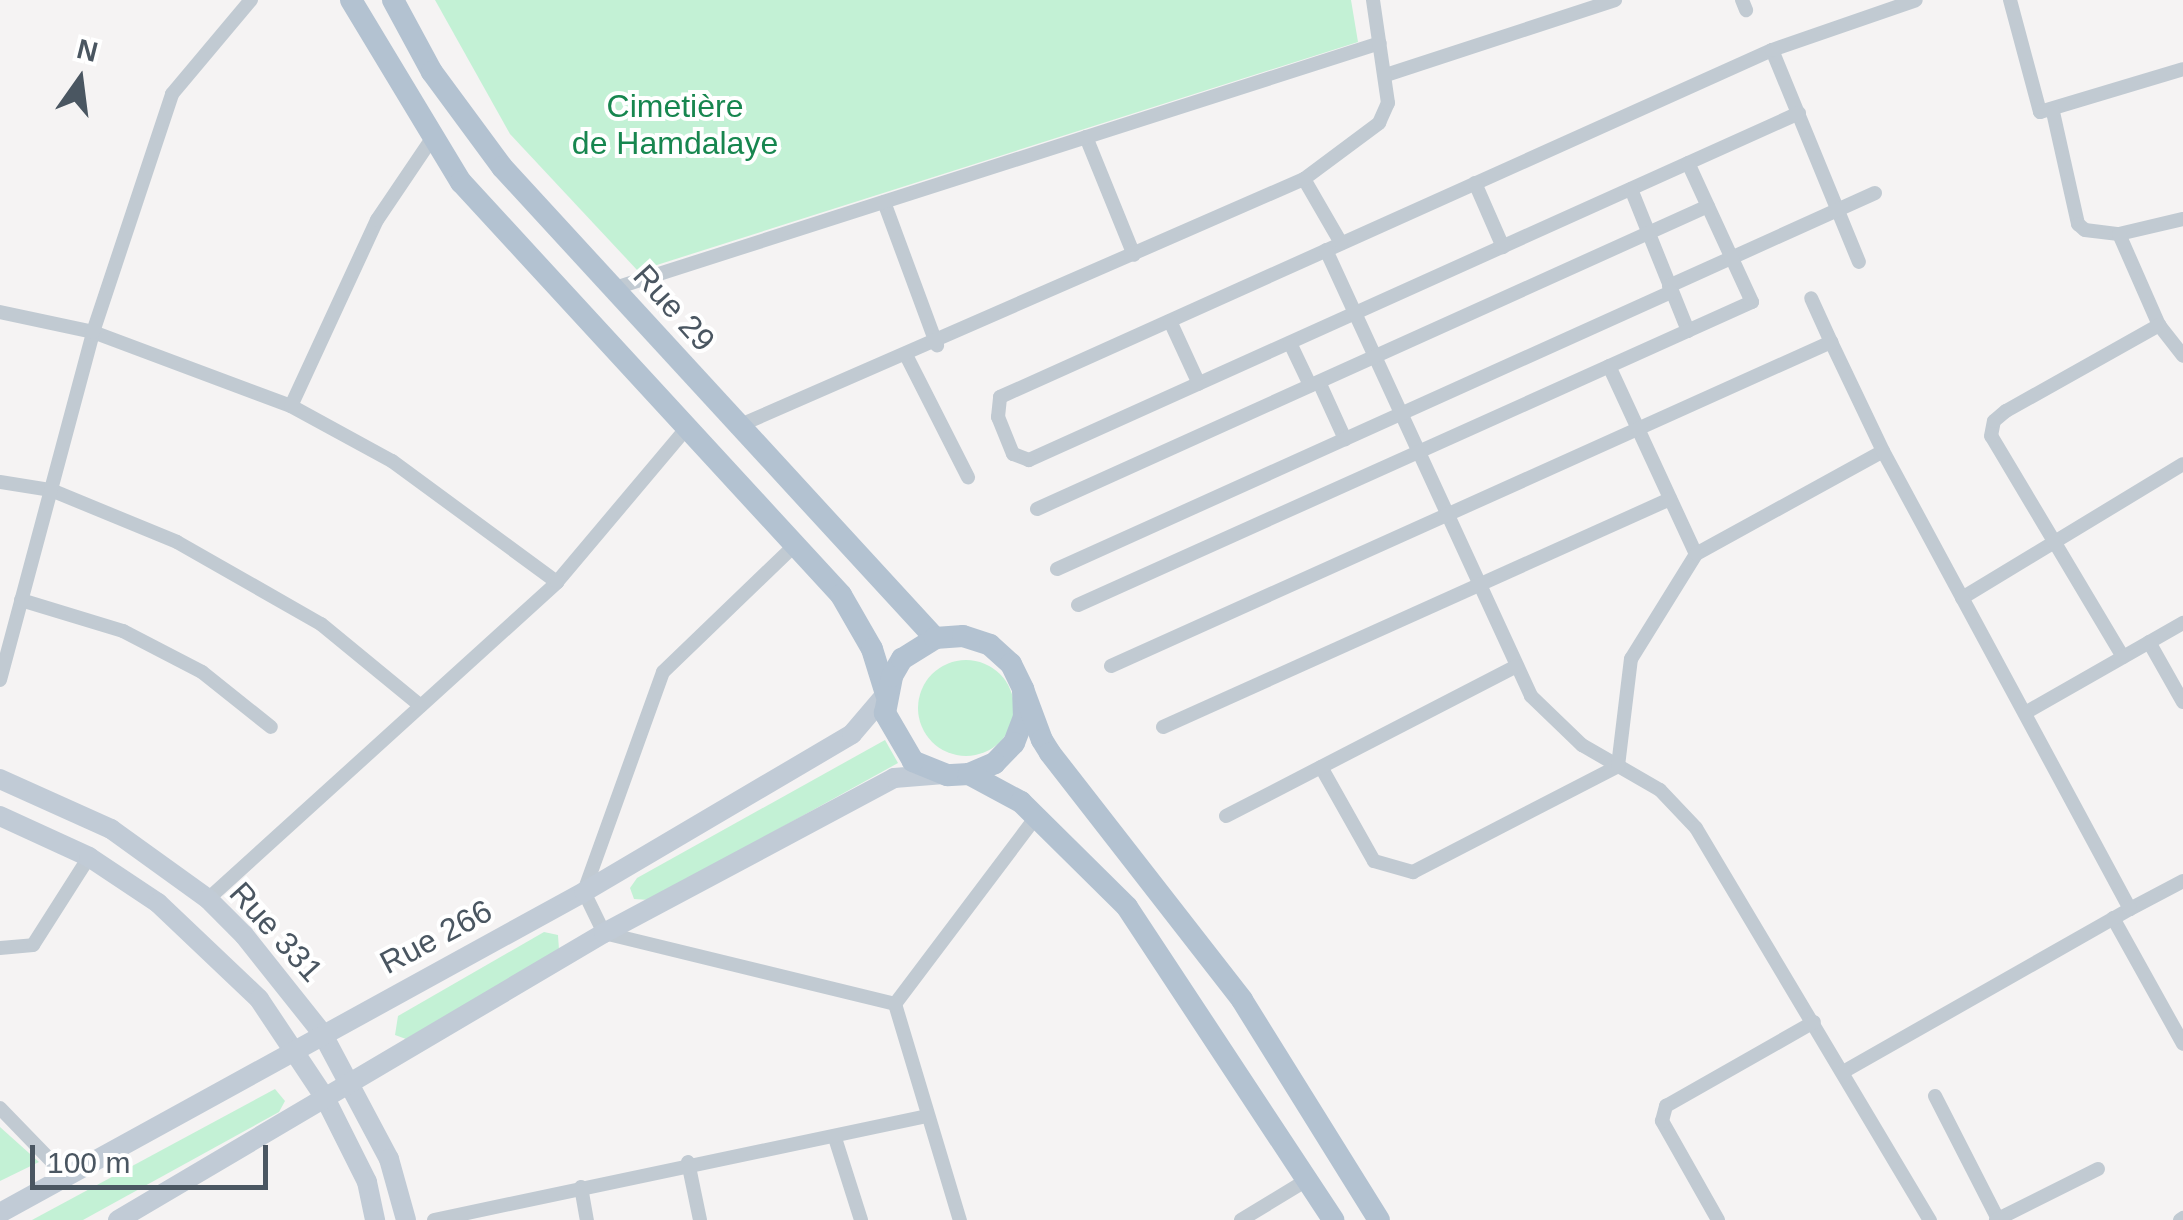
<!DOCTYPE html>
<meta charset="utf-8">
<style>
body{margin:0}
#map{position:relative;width:2183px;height:1220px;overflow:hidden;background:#f5f3f3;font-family:Arial,sans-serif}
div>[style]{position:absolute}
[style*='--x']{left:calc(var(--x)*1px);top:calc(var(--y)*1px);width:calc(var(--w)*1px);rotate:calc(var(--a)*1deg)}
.green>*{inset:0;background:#c3f1d5}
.round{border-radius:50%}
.street>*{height:14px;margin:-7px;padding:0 7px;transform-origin:7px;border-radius:7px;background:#c1cad2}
.secondary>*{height:20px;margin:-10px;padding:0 10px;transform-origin:10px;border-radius:10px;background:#c1cbd6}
.primary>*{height:22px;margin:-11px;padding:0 11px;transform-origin:11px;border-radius:11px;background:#b3c2d1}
span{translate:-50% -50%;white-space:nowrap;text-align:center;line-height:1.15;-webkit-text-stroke:8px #fff;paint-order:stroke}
.park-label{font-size:32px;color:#17864f}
.street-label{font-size:32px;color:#4a5661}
.north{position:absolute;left:30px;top:30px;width:100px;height:100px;-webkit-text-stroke:8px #fff;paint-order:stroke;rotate:14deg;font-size:28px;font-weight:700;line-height:40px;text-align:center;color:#4a5661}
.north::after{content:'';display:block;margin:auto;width:35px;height:45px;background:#4a5661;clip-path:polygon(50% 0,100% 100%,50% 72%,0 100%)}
.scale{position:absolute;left:30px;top:1145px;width:238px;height:45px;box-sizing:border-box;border:5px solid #4a5661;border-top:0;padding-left:12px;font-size:30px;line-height:35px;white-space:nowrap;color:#4a5661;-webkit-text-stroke:8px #fff;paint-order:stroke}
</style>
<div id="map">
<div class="green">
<div style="clip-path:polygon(435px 0,1351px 0,1358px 42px,638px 271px,510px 134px)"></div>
<div class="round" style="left:918px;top:660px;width:96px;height:96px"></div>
<div style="clip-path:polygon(885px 740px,898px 763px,650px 900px,634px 899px,630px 888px,637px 878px)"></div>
<div style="clip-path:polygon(544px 932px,558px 935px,559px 950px,406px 1039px,395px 1035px,398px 1016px)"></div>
<div style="clip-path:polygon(275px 1089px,285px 1101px,279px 1112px,83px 1220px,32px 1220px)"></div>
<div style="clip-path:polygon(0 1127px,39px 1162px,0 1181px)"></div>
</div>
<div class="street">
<div style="--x:1742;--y:0;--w:11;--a:68"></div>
<div style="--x:2010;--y:0;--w:116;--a:75"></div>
<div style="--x:2040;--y:112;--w:149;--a:-16.7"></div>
<div style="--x:1772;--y:50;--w:229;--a:67.7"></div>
<div style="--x:1386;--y:75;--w:241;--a:-18.1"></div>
<div style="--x:2053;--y:112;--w:115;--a:77.4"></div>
<div style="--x:2078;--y:224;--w:9;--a:41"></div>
<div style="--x:2085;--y:230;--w:34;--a:7"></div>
<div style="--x:2119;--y:234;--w:66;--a:-13.2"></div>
<div style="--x:1799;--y:113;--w:845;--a:155.74"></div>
<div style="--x:1029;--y:460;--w:17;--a:-159"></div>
<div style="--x:1013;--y:454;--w:40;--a:-112"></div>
<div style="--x:998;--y:417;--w:20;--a:-84"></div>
<div style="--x:1000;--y:397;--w:846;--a:-24.2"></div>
<div style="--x:1772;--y:50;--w:152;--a:-19.1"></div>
<div style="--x:1086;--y:137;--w:127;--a:67.9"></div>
<div style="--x:1304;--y:179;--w:74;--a:60"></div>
<div style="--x:1475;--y:183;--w:70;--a:66.4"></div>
<div style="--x:1631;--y:189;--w:153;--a:68.1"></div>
<div style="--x:884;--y:202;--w:153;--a:69.7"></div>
<div style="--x:2119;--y:234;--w:99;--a:66.3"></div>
<div style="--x:2159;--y:325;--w:39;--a:52"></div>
<div style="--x:1326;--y:250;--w:491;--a:65.3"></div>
<div style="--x:1531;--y:696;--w:71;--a:43.9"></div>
<div style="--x:1582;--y:745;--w:90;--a:30"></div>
<div style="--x:1660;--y:790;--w:52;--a:46.5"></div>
<div style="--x:1696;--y:828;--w:457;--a:59.2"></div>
<div style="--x:1669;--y:286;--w:226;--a:-24.3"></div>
<div style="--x:612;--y:289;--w:806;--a:-17.76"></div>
<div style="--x:0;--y:312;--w:95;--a:12.1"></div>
<div style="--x:93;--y:332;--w:211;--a:20.5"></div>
<div style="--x:291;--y:406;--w:115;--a:28.6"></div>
<div style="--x:392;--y:461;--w:205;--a:36.3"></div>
<div style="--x:1170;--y:321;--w:69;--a:65.3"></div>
<div style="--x:1290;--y:343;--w:47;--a:64.5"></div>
<div style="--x:907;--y:357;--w:135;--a:63.1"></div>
<div style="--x:1609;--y:366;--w:207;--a:65.2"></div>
<div style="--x:1319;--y:382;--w:63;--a:65.5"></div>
<div style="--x:291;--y:406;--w:205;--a:-65.2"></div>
<div style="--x:377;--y:220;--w:97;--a:-56"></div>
<div style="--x:736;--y:427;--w:620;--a:-23.59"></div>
<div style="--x:1304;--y:179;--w:94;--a:-36.7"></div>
<div style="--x:1379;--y:123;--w:22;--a:-66"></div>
<div style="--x:1388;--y:103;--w:104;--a:-98.3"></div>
<div style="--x:0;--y:482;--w:52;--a:8.9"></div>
<div style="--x:51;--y:490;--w:136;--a:22.4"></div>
<div style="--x:177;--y:542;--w:166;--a:29.7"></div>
<div style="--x:321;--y:624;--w:129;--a:39.4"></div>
<div style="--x:1037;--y:509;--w:736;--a:-24.3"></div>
<div style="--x:795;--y:545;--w:183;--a:136.1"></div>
<div style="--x:663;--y:672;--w:234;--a:109.8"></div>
<div style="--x:584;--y:892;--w:46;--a:64"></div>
<div style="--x:604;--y:933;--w:300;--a:13.7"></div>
<div style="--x:1057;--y:569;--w:674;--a:-24.28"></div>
<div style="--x:1962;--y:598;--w:258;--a:-31.2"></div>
<div style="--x:21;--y:600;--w:107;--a:16.9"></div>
<div style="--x:123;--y:631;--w:89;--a:27.4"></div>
<div style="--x:202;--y:672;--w:88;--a:38.6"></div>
<div style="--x:1078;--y:605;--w:739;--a:-24.21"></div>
<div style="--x:1752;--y:302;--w:153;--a:-114.7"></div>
<div style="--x:2149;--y:642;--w:69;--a:60.5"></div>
<div style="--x:2123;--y:657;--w:257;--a:-120.8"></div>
<div style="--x:1991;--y:436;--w:15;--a:-79"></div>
<div style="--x:1994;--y:421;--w:16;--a:-40"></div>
<div style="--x:2006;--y:411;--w:176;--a:-29.3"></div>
<div style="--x:1111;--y:666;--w:790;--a:-24.23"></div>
<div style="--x:1831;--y:342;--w:48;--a:-114.4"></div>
<div style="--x:0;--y:680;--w:360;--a:-75"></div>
<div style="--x:93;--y:332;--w:251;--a:-71.6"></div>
<div style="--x:172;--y:94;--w:123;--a:-50"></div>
<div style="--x:2025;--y:713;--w:182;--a:-29.7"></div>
<div style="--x:1163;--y:727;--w:556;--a:-24.21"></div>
<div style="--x:1321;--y:767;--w:108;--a:60.6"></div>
<div style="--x:1374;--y:861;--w:41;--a:15.8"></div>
<div style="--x:1413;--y:872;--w:231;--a:-27.3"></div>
<div style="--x:1618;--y:766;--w:108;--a:-83.1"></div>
<div style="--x:1631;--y:659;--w:123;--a:-58.2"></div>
<div style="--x:1696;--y:554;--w:213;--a:-28.8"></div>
<div style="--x:1883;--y:451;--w:121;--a:-115.5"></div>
<div style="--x:1226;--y:816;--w:327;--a:-27.3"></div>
<div style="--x:208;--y:899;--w:471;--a:-42.2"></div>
<div style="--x:557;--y:582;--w:200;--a:-49.9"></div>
<div style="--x:2130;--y:909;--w:60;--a:-27.8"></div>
<div style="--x:2113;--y:918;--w:144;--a:60.9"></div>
<div style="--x:0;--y:948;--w:33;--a:-5"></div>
<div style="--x:33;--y:945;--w:104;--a:-57.5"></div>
<div style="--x:895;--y:1004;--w:234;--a:-53"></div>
<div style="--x:895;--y:1004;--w:226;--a:73.3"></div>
<div style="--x:1843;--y:1072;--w:330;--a:-29.6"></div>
<div style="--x:2130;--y:909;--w:520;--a:-118.34"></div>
<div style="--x:1935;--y:1096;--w:138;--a:62.9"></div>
<div style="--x:0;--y:1108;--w:93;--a:45.9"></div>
<div style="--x:835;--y:1138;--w:86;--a:72.4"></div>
<div style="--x:688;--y:1162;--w:59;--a:78.3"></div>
<div style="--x:581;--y:1187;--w:34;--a:80"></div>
<div style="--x:434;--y:1220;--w:504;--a:-11.91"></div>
<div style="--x:1241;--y:1220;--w:77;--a:-31.2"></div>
<div style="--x:1718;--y:1220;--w:114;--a:-119.5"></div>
<div style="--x:1662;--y:1121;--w:16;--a:-75"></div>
<div style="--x:1666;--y:1106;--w:170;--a:-29.6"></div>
<div style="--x:1996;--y:1220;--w:114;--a:-26.6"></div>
<div style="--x:2180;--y:1220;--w:4;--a:-34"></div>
</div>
<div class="secondary">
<div style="--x:0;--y:779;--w:122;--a:24.2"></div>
<div style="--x:111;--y:829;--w:120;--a:35.8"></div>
<div style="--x:208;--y:899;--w:51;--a:45"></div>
<div style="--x:244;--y:935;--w:125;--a:51.5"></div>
<div style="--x:322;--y:1033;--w:143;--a:62"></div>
<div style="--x:389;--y:1159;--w:63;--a:74.4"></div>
<div style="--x:0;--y:816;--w:98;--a:24.7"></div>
<div style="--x:89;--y:857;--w:83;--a:33.7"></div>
<div style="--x:158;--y:903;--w:139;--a:43.5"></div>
<div style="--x:259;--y:999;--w:119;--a:56.3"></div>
<div style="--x:325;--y:1098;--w:94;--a:63.4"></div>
<div style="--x:367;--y:1182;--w:39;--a:78"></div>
<div style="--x:0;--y:1213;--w:666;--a:-28.8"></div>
<div style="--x:584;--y:892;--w:311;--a:-30.5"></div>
<div style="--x:852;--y:734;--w:52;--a:-49.6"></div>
<div style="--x:118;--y:1220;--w:564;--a:-30.56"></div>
<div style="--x:604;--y:933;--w:329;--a:-28.1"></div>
<div style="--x:894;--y:778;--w:50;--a:-4.6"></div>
</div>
<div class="primary">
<div style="--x:351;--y:0;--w:213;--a:58.9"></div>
<div style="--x:461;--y:182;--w:561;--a:47.38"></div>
<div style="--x:841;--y:595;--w:62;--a:60.1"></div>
<div style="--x:872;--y:649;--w:47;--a:72.7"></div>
<div style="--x:393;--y:0;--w:82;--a:61.6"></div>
<div style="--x:432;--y:72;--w:118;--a:53.6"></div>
<div style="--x:502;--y:167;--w:640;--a:47.41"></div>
<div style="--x:1023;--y:689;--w:28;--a:88"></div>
<div style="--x:1024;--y:717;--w:28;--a:111"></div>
<div style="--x:1014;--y:743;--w:28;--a:134"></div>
<div style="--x:995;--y:763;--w:28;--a:157"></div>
<div style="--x:969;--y:774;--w:22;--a:177"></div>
<div style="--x:947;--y:775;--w:37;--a:-158"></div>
<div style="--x:913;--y:761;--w:56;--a:-120.3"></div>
<div style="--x:885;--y:713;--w:38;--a:-79"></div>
<div style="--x:892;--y:676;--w:20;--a:-60"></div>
<div style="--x:902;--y:659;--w:39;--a:-32"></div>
<div style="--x:935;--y:638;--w:28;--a:-4"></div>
<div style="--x:963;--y:636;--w:28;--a:18"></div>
<div style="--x:990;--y:645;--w:28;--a:42"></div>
<div style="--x:1011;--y:664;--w:28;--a:64"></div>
<div style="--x:1023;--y:689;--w:54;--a:69.6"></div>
<div style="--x:1042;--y:740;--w:15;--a:58"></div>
<div style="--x:1050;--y:753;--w:313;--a:52.1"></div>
<div style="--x:1242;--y:1000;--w:259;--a:58.1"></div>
<div style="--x:969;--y:774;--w:59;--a:28.3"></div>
<div style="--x:1021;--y:802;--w:149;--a:44.7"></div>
<div style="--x:1127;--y:907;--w:375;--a:56.6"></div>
</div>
<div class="park-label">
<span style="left:675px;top:125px">Cimetière<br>de Hamdalaye</span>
</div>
<div class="street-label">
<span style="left:674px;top:308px;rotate:48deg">Rue 29</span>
<span style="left:276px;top:932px;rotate:48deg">Rue 331</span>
<span style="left:436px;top:937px;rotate:-28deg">Rue 266</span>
</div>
<div class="north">N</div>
<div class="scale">100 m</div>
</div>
